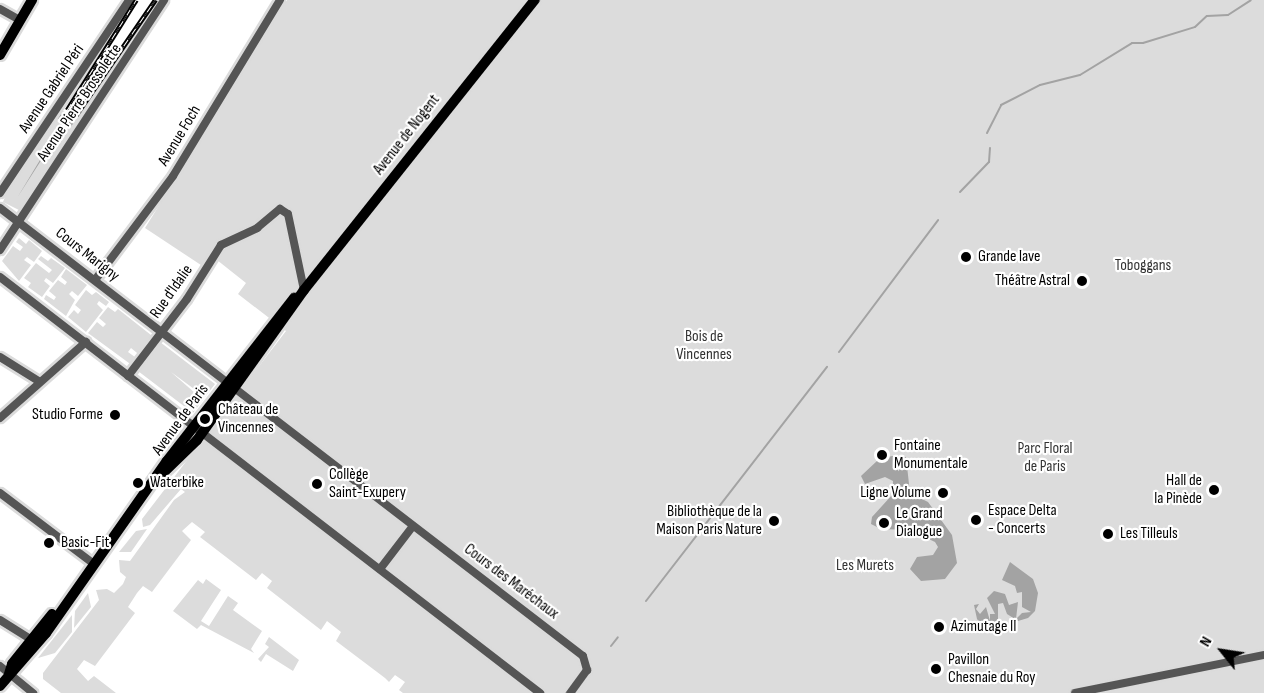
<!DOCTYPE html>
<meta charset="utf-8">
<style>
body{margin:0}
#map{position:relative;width:1264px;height:693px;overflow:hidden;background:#fff;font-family:"Sofia Sans Condensed",sans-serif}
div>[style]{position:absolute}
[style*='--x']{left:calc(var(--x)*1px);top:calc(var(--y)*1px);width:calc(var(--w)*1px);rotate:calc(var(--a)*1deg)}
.green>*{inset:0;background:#dcdcdc}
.water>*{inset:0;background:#a3a3a3}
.stream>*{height:2px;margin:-1px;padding:0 1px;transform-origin:1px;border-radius:1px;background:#a3a3a3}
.roads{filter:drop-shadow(2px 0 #dbdbdb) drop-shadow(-2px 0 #dbdbdb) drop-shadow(0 2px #dbdbdb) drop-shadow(0 -2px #dbdbdb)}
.minor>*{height:8px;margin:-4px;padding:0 4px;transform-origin:4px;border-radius:4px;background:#555}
.major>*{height:10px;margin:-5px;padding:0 5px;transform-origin:5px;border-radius:5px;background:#000}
.rail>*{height:4.5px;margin-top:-2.25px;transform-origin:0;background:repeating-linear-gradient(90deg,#fff 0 7px,#000 0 14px);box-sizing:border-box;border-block:2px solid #000}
.dots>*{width:16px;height:16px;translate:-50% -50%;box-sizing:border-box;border:3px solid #fff;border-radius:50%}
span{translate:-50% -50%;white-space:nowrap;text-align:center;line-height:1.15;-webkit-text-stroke:4.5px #fff;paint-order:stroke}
.street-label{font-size:16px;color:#000}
.poi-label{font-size:16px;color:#000}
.left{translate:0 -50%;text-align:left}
.right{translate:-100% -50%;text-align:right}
.park-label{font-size:16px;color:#333}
.north{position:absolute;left:1192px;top:621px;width:60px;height:60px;-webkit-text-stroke:4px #fff;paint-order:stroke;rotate:300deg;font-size:16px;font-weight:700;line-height:24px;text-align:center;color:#000}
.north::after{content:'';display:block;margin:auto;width:21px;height:27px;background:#000;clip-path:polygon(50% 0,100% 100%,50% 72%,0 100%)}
</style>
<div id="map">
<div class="green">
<div style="clip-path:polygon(287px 0,1264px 0,1264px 693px,403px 693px,399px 690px,405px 682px,395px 675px,389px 682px,385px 678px,336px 641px,341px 632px,327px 621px,321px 630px,267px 588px,272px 581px,262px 573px,256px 580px,200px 537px,205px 532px,192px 522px,182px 531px,191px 540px,152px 592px,143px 586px,137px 593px,128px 607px,135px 613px,95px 666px,84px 660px,77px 669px,88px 681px,94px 676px,116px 693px,61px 693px,43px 679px,43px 673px,99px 600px,96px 590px,107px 589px,114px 593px,123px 584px,126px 577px,120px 572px,119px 560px,130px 561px,174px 500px,185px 492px,181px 489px,150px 525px,143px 527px,142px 519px,286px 331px,238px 294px,246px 283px,217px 260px,210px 271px,145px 228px)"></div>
<div style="clip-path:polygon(114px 68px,21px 211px,3px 202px,9px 186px,60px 109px,76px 119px)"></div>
<div style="clip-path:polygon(19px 238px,26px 244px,29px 240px,42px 251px,34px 262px,27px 257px,24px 260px,31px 265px,19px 281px,2px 261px,13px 246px,20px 251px,23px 247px,16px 242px)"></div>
<div style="clip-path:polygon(41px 256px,48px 261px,51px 258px,65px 268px,53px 283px,46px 278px,44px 281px,50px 286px,42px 297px,28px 287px,31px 283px,24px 278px,36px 263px,49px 273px,52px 270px,38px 259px)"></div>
<div style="clip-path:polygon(66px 269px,87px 285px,78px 296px,72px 291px,69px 294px,75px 300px,66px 316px,44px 299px,46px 295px,54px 300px,56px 297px,49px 291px,58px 280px,65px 285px,67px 282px,61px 277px)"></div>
<div style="clip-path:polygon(86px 290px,92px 295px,96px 292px,109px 302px,106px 306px,99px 301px,97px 304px,103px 310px,86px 332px,68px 317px,74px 310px,78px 314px,81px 310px,75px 305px)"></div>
<div style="clip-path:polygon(108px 307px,115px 312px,118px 309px,156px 339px,142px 357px,131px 348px,128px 352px,139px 360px,133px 366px,88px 333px,97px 322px,103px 327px,106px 324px,99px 318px)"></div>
<div style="clip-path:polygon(160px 342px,215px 384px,205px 397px,171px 372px,203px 400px,193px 413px,138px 371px)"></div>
<div style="clip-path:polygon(147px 529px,131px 552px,119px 552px,136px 531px)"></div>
<div style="clip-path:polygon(206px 579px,221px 590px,201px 621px,209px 626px,228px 596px,238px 603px,233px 610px,262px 631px,251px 649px,254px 653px,201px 625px,197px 629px,173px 611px,198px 580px,203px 584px)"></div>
<div style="clip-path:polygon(88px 593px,91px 607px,74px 628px,75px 611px)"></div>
<div style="clip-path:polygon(72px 615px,72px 632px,55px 653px,38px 658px)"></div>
<div style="clip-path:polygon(269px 637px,299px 660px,293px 671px,266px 654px,261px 662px,258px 659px,269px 647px,265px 644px)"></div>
</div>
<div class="water">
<div style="clip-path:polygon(60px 113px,74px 122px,71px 127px,65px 123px,17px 198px,63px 122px,57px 118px)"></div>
<div style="clip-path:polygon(892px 456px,906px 457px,910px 493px,928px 502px,952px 535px,957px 563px,945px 579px,921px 581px,910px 569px,917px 557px,933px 555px,938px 547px,935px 542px,910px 530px,881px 529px,871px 524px,872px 517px,892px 495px,893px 481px,885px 477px,865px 484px,861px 476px,878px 460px)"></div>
<div style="clip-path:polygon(1010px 562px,1033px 579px,1038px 593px,1035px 611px,1028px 618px,1018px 621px,1007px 614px,1003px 603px,998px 604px,998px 622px,992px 627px,983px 627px,977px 619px,974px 605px,979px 604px,976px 609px,980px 614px,986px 607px,990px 621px,990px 614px,995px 614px,987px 598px,994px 591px,1005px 594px,1009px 605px,1018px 602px,1016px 619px,1022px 613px,1031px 612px,1022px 607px,1022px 592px,1017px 593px,1015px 586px,1002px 580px)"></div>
</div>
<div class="stream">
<div style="--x:987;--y:133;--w:31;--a:-63"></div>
<div style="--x:1001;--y:105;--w:44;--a:-27.1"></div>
<div style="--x:1040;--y:85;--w:41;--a:-14"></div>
<div style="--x:1080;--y:75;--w:61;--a:-31.6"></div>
<div style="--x:1132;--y:43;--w:11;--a:0"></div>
<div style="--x:1143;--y:43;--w:54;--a:-17.1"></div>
<div style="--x:1195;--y:27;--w:16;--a:-43"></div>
<div style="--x:1207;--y:16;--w:21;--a:-3"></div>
<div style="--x:1228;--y:15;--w:27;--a:-33"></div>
<div style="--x:960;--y:192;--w:42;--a:-46"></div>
<div style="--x:989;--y:162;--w:14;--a:-86"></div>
<div style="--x:839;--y:352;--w:165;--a:-53.1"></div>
<div style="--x:646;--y:601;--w:296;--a:-52.3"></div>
<div style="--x:611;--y:646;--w:11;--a:-52"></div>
</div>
<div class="roads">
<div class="minor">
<div style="--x:0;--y:9;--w:23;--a:29"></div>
<div style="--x:0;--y:193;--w:232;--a:-56.2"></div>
<div style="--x:0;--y:208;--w:735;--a:37.54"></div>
<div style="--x:583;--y:656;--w:15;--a:74"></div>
<div style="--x:587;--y:670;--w:29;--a:126"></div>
<div style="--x:0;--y:250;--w:299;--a:-56.7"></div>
<div style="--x:0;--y:277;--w:682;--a:37.61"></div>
<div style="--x:95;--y:280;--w:130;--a:-53.1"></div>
<div style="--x:173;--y:176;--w:206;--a:-58.7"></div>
<div style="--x:0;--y:357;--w:47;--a:32"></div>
<div style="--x:128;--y:376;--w:97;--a:-52.5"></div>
<div style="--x:187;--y:299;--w:64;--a:-57.8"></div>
<div style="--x:221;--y:245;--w:40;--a:-25"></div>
<div style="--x:257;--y:228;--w:30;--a:-40"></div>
<div style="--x:280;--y:209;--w:9;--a:32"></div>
<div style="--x:288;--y:214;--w:78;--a:78.1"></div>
<div style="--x:0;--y:418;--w:115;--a:-41.5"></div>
<div style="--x:0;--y:493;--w:118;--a:37.1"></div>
<div style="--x:380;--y:569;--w:54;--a:-52.5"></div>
<div style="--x:0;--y:620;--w:36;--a:32"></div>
<div style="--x:0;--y:666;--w:43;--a:39.3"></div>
<div style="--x:1075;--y:693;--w:193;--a:-11.4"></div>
</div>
<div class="major">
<div style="--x:0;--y:55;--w:64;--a:-59.8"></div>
<div style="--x:159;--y:477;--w:53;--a:-44.2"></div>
<div style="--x:197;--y:440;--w:184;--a:-54.5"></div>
<div style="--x:304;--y:290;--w:371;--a:-51.5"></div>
<div style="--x:9;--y:674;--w:10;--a:-73"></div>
<div style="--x:12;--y:664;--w:64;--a:-51.3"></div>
<div style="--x:0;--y:686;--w:70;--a:-49"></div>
<div style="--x:46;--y:633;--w:210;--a:-54.9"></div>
<div style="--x:167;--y:461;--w:207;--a:-52.1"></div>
</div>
</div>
<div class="rail">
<div style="--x:67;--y:110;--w:130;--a:-57.9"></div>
<div style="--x:76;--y:115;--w:140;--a:-55.5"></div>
</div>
<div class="dots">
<div style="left:966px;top:257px;background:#000"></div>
<div style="left:1082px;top:281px;background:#000"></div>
<div style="left:115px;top:415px;background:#000"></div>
<div style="left:205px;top:419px;background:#000"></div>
<div style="left:882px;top:455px;background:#000"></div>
<div style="left:138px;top:483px;background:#000"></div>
<div style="left:317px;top:484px;background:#000"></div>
<div style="left:1214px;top:490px;background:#000"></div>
<div style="left:943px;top:493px;background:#000"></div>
<div style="left:976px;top:520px;background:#000"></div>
<div style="left:774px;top:521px;background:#000"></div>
<div style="left:884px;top:523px;background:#000"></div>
<div style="left:1108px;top:534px;background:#000"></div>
<div style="left:49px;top:543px;background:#000"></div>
<div style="left:939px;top:627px;background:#000"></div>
<div style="left:936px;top:669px;background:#000"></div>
</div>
<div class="street-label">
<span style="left:52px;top:89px;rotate:-56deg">Avenue Gabriel Péri</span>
<span style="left:80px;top:103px;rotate:-56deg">Avenue Pierre Brossolette</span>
<span style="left:407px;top:135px;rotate:-52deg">Avenue de Nogent</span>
<span style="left:180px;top:136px;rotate:-59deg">Avenue Foch</span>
<span style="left:87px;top:255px;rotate:38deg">Cours Marigny</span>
<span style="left:172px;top:292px;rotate:-55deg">Rue d'Idalie</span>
<span style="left:181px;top:420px;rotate:-54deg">Avenue de Paris</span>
<span style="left:511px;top:582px;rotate:37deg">Cours des Maréchaux</span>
</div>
<div class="poi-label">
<span class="left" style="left:978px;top:257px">Grande lave</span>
<span class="right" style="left:1070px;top:281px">Théâtre Astral</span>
<span class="left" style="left:218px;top:419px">Château de<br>Vincennes</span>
<span class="right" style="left:103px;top:415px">Studio Forme</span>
<span class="left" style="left:894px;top:455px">Fontaine<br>Monumentale</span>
<span class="left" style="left:329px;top:484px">Collège<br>Saint-Exupery</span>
<span class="right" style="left:1202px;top:490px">Hall de<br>la Pinède</span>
<span class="left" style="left:150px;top:483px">Waterbike</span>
<span class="right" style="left:931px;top:493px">Ligne Volume</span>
<span class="left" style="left:988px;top:520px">Espace Delta<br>- Concerts</span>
<span class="right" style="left:762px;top:521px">Bibliothèque de la<br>Maison Paris Nature</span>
<span class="left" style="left:896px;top:523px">Le Grand<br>Dialogue</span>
<span class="left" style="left:1120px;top:534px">Les Tilleuls</span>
<span class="left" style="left:61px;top:543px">Basic-Fit</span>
<span class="left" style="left:951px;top:627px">Azimutage II</span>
<span class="left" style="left:948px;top:669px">Pavillon<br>Chesnaie du Roy</span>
</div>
<div class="park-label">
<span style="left:1143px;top:266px">Toboggans</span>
<span style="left:704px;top:346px">Bois de<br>Vincennes</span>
<span style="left:1045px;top:458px">Parc Floral<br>de Paris</span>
<span style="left:865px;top:566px">Les Murets</span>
</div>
<div class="north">N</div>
</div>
